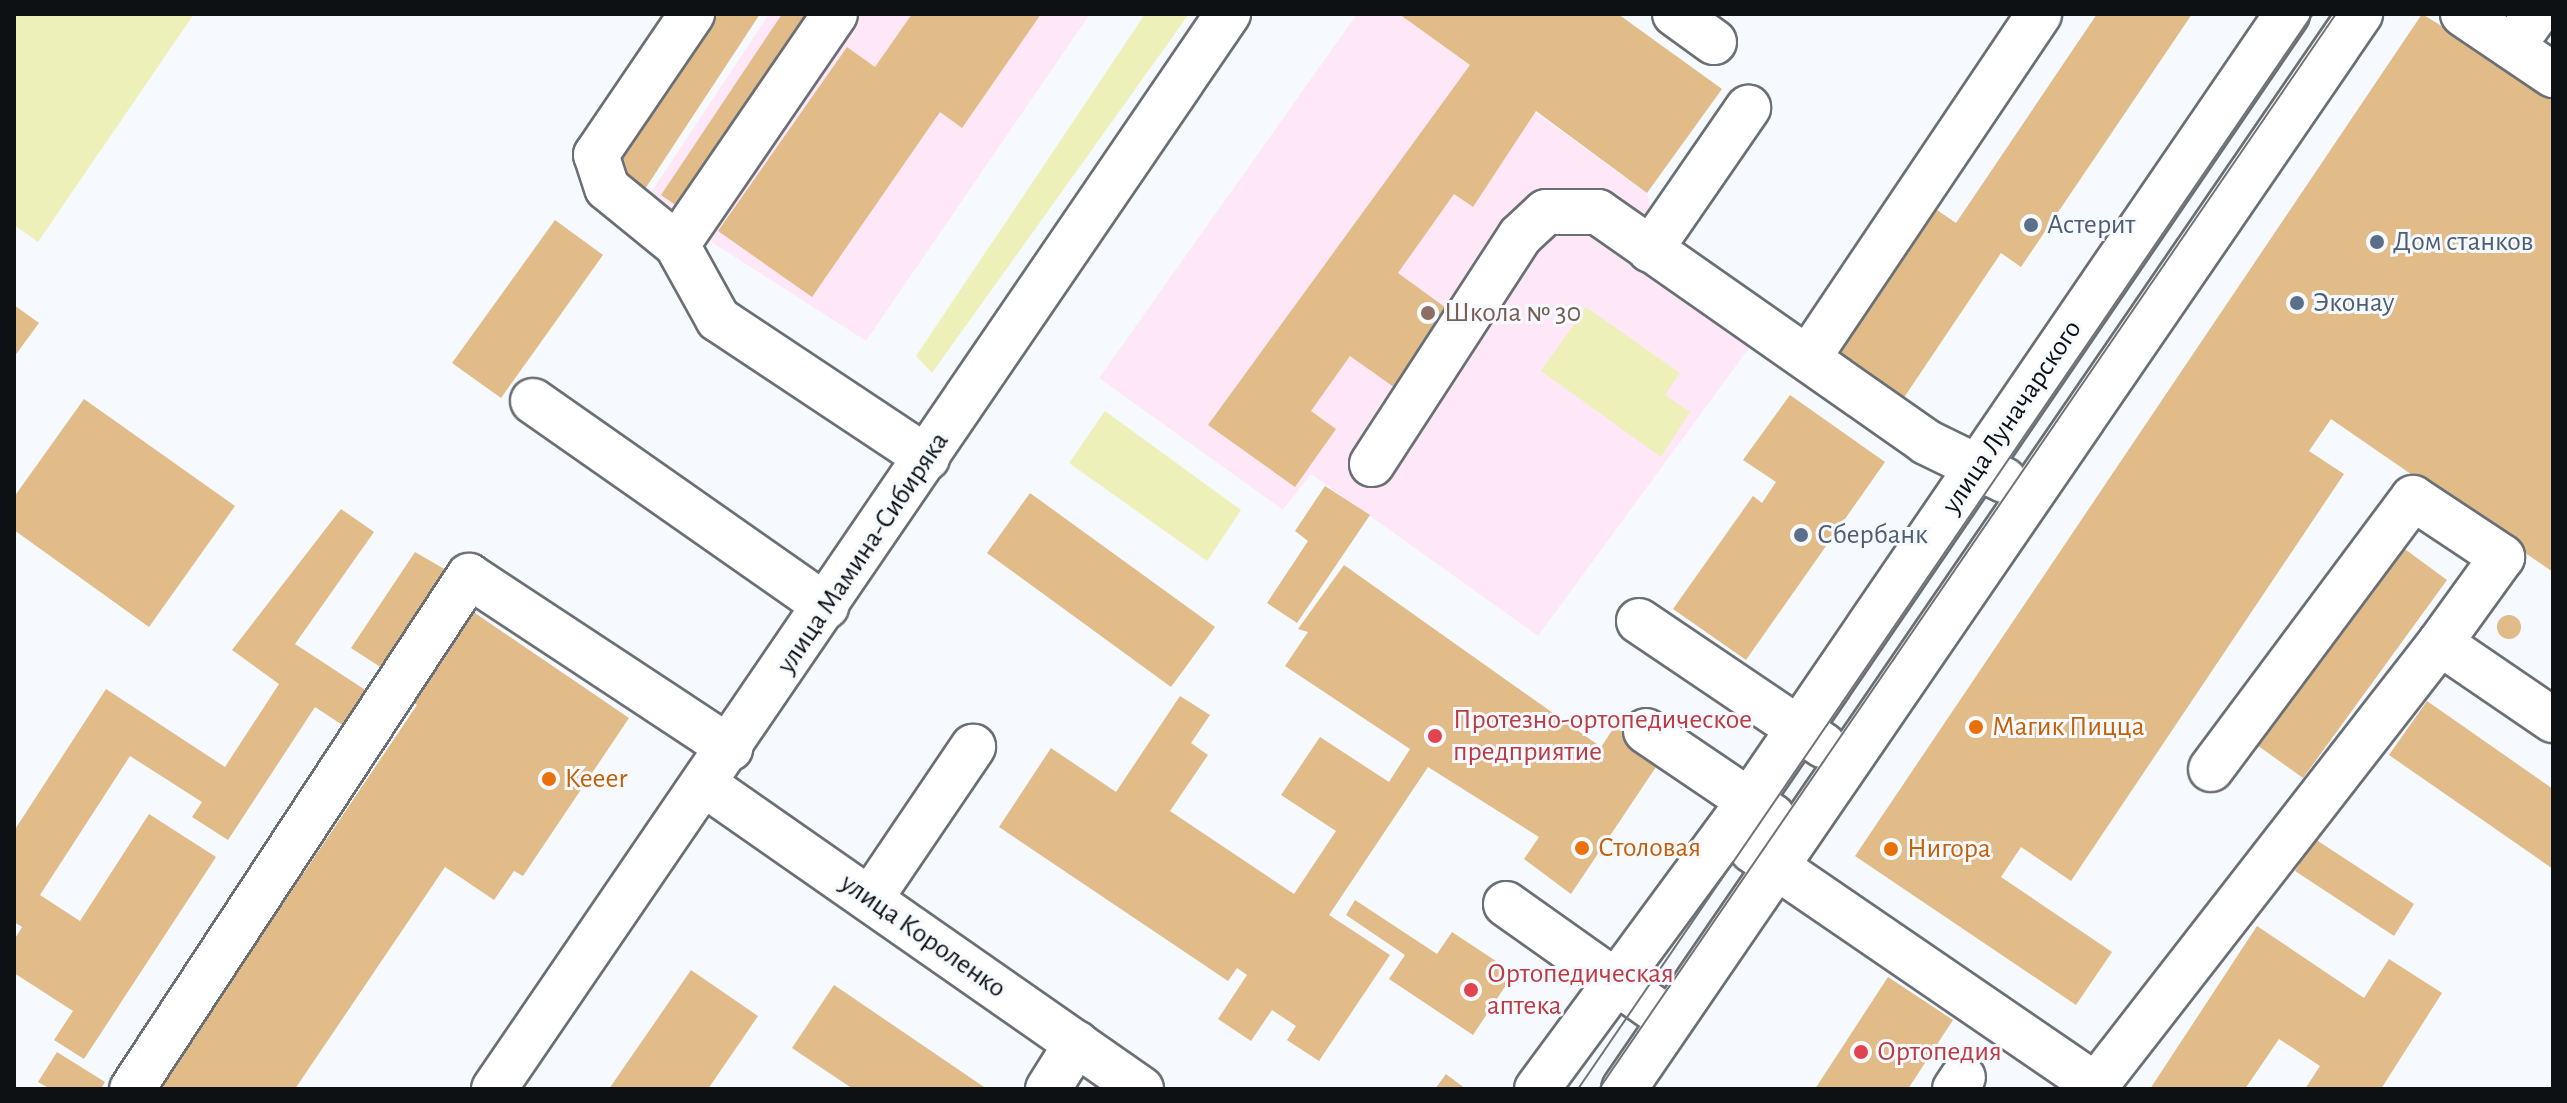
<!DOCTYPE html>
<meta charset="utf-8">
<style>
body{margin:0}
#map{position:relative;width:2567px;height:1103px;overflow:hidden;background:#f6fafe;font-family:"Alegreya Sans",sans-serif}
div>[style]{position:absolute}
[style*='--x']{left:calc(var(--x)*1px);top:calc(var(--y)*1px);width:calc(var(--w)*1px);rotate:calc(var(--a)*1deg)}
.education>*{inset:0;background:#fee8f7}
.green>*{inset:0;background:#eef0b9}
.building>*{inset:0;background:#e1bb88}
.round{border-radius:50%}
.roads{filter:drop-shadow(2px 0 #6b7076) drop-shadow(-2px 0 #6b7076) drop-shadow(0 2px #6b7076) drop-shadow(0 -2px #6b7076)}
.minor>*{height:44px;margin:-22px;padding:0 22px;transform-origin:22px;border-radius:22px;background:#fff}
.major>*{height:44px;margin:-22px;padding:0 22px;transform-origin:22px;border-radius:22px;background:#fff}
.tram>*{height:2px;margin:-1px;padding:0 1px;transform-origin:1px;border-radius:1px;background:#717477}
.dots>*{width:22px;height:22px;translate:-50% -50%;box-sizing:border-box;border:4px solid #f6fafe;border-radius:50%}
span{translate:-50% -50%;white-space:nowrap;text-align:center;line-height:1.15;-webkit-text-stroke:6px #f6fafe;paint-order:stroke}
.service-label{font-size:28px;color:#4e5e75}
.left{translate:0 -50%;text-align:left}
.education-label{font-size:28px;color:#785e54}
.street-label{font-size:28px;color:#0e1113}
.health-label{font-size:28px;color:#be3a42}
.food-label{font-size:28px;color:#c56008}
.frame{position:absolute;inset:0;border:16px solid #0e1113;pointer-events:none}
</style>
<div id="map">
<div class="education">
<div style="clip-path:polygon(769px 14px,1090px 14px,866px 341px,646px 200px)"></div>
<div style="clip-path:polygon(1357px 14px,1399px 14px,1647px 193px,1671px 281px,1752px 344px,1538px 636px,1311px 474px,1283px 510px,1099px 378px)"></div>
</div>
<div class="green">
<div style="clip-path:polygon(14px 14px,194px 14px,38px 242px,14px 225px)"></div>
<div style="clip-path:polygon(1145px 14px,1189px 14px,932px 373px,916px 356px)"></div>
<div style="clip-path:polygon(1586px 307px,1680px 373px,1665px 395px,1690px 412px,1661px 457px,1541px 371px)"></div>
<div style="clip-path:polygon(1105px 411px,1241px 510px,1207px 561px,1069px 463px)"></div>
</div>
<div class="building">
<div style="clip-path:polygon(718px 14px,760px 14px,645px 189px,616px 169px)"></div>
<div style="clip-path:polygon(782px 14px,821px 14px,687px 213px,661px 195px)"></div>
<div style="clip-path:polygon(912px 14px,1041px 14px,962px 128px,940px 112px,812px 297px,718px 231px,847px 47px,875px 67px)"></div>
<div style="clip-path:polygon(1399px 14px,1618px 14px,1722px 89px,1647px 193px,1536px 111px,1473px 207px,1454px 194px,1398px 273px,1453px 313px,1398px 390px,1350px 356px,1311px 411px,1336px 429px,1295px 487px,1208px 425px,1470px 65px)"></div>
<div style="clip-path:polygon(2097px 14px,2192px 14px,2021px 267px,2001px 253px,1901px 402px,1836px 359px,1937px 210px,1956px 223px)"></div>
<div style="clip-path:polygon(2422px 14px,2553px 94px,2553px 572px,2331px 419px,2309px 451px,2344px 474px,2071px 881px,2021px 847px,2001px 877px,2112px 952px,2076px 1005px,1855px 856px)"></div>
<div style="clip-path:polygon(555px 220px,603px 255px,501px 398px,452px 363px)"></div>
<div style="clip-path:polygon(14px 305px,39px 323px,14px 357px)"></div>
<div style="clip-path:polygon(1790px 395px,1885px 462px,1746px 660px,1673px 609px,1753px 496px,1762px 503px,1776px 482px,1743px 460px)"></div>
<div style="clip-path:polygon(84px 399px,235px 506px,149px 627px,14px 530px,14px 497px)"></div>
<div style="clip-path:polygon(1325px 486px,1370px 515px,1297px 623px,1267px 603px,1308px 541px,1295px 531px)"></div>
<div style="clip-path:polygon(1030px 493px,1215px 627px,1171px 687px,987px 553px)"></div>
<div style="clip-path:polygon(341px 509px,374px 532px,295px 644px,370px 693px,347px 728px,315px 707px,228px 840px,192px 817px,202px 802px,130px 756px,40px 895px,80px 921px,149px 814px,216px 857px,84px 1059px,54px 1040px,73px 1011px,14px 973px,14px 940px,22px 927px,14px 922px,14px 831px,106px 689px,225px 767px,279px 684px,232px 650px)"></div>
<div style="clip-path:polygon(2402px 547px,2447px 580px,2303px 778px,2257px 745px)"></div>
<div style="clip-path:polygon(415px 552px,446px 570px,385px 670px,351px 648px)"></div>
<div style="clip-path:polygon(1344px 565px,1601px 747px,1619px 720px,1666px 752px,1571px 894px,1524px 859px,1539px 837px,1428px 767px,1329px 915px,1390px 955px,1319px 1061px,1287px 1040px,1296px 1026px,1272px 1010px,1251px 1041px,1218px 1019px,1247px 975px,1237px 968px,1228px 981px,999px 827px,1051px 748px,1116px 792px,1180px 696px,1210px 715px,1191px 743px,1208px 755px,1170px 811px,1294px 894px,1336px 831px,1281px 795px,1320px 737px,1389px 782px,1410px 749px,1285px 666px,1308px 632px,1298px 629px)"></div>
<div style="clip-path:polygon(472px 611px,629px 718px,523px 876px,514px 871px,494px 900px,445px 867px,295px 1089px,158px 1089px,417px 705px,411px 701px)"></div>
<div class="round" style="left:2497px;top:615px;width:24px;height:24px"></div>
<div style="clip-path:polygon(2427px 701px,2553px 789px,2553px 869px,2389px 755px)"></div>
<div style="clip-path:polygon(2315px 839px,2414px 904px,2394px 936px,2295px 871px)"></div>
<div style="clip-path:polygon(1355px 900px,1437px 954px,1452px 932px,1514px 973px,1473px 1035px,1389px 979px,1405px 955px,1346px 915px)"></div>
<div style="clip-path:polygon(2257px 926px,2364px 998px,2389px 959px,2442px 993px,2381px 1089px,2305px 1089px,2320px 1066px,2279px 1039px,2245px 1089px,2150px 1089px)"></div>
<div style="clip-path:polygon(691px 970px,758px 1016px,708px 1089px,609px 1089px)"></div>
<div style="clip-path:polygon(1888px 977px,1953px 1020px,1908px 1089px,1815px 1089px)"></div>
<div style="clip-path:polygon(834px 985px,840px 989px,987px 1089px,853px 1089px,792px 1048px)"></div>
<div style="clip-path:polygon(57px 1052px,105px 1082px,101px 1089px,50px 1089px,38px 1082px)"></div>
<div style="clip-path:polygon(1446px 1074px,1466px 1089px,1435px 1089px)"></div>
</div>
<div class="roads">
<div class="minor">
<div style="--x:835;--y:14;--w:280;--a:124.4"></div>
<div style="--x:677;--y:245;--w:85;--a:61"></div>
<div style="--x:718;--y:319;--w:251;--a:33.6"></div>
<div style="--x:1675;--y:14;--w:48;--a:35.7"></div>
<div style="--x:2463;--y:14;--w:109;--a:34.1"></div>
<div style="--x:2512;--y:47;--w:41;--a:-54"></div>
<div style="--x:677;--y:245;--w:90;--a:-140.8"></div>
<div style="--x:607;--y:188;--w:35;--a:-108"></div>
<div style="--x:596;--y:155;--w:171;--a:-55.8"></div>
<div style="--x:1650;--y:250;--w:173;--a:-55.4"></div>
<div style="--x:1810;--y:355;--w:411;--a:-56.1"></div>
<div style="--x:533;--y:401;--w:358;--a:35"></div>
<div style="--x:1372;--y:464;--w:272;--a:-57"></div>
<div style="--x:1520;--y:236;--w:35;--a:-43"></div>
<div style="--x:1546;--y:212;--w:52;--a:0"></div>
<div style="--x:1598;--y:212;--w:401;--a:35"></div>
<div style="--x:1926;--y:442;--w:87;--a:26"></div>
<div style="--x:1639;--y:621;--w:222;--a:34"></div>
<div style="--x:1646;--y:731;--w:153;--a:34.1"></div>
<div style="--x:2211;--y:769;--w:338;--a:-53.3"></div>
<div style="--x:2413;--y:498;--w:107;--a:33.5"></div>
<div style="--x:2502;--y:557;--w:106;--a:125.8"></div>
<div style="--x:704;--y:784;--w:533;--a:34.91"></div>
<div style="--x:1752;--y:850;--w:416;--a:34.4"></div>
<div style="--x:870;--y:899;--w:184;--a:-55.9"></div>
<div style="--x:1506;--y:904;--w:201;--a:35.3"></div>
<div style="--x:132;--y:1089;--w:614;--a:-56.7"></div>
<div style="--x:469;--y:576;--w:313;--a:33.4"></div>
<div style="--x:1048;--y:1089;--w:54;--a:-57.8"></div>
<div style="--x:1537;--y:1089;--w:355;--a:-53.6"></div>
<div style="--x:1748;--y:803;--w:956;--a:-55.66"></div>
<div style="--x:1624;--y:1089;--w:1303;--a:-55.6"></div>
<div style="--x:1955;--y:1089;--w:14;--a:-56"></div>
<div style="--x:2093;--y:1089;--w:565;--a:-52.12"></div>
<div style="--x:2440;--y:643;--w:137;--a:34.3"></div>
</div>
<div class="major">
<div style="--x:494;--y:1089;--w:1302;--a:-55.68"></div>
</div>
</div>
<div class="tram">
<div style="--x:1578;--y:1089;--w:1302;--a:-55.64"></div>
<div style="--x:1599;--y:1089;--w:1303;--a:-55.57"></div>
</div>
<div class="dots">
<div style="left:2031px;top:225px;background:#5c6f8a"></div>
<div style="left:2377px;top:242px;background:#5c6f8a"></div>
<div style="left:2297px;top:303px;background:#5c6f8a"></div>
<div style="left:1428px;top:313px;background:#8d6e63"></div>
<div style="left:1801px;top:535px;background:#5c6f8a"></div>
<div style="left:1976px;top:727px;background:#e8710a"></div>
<div style="left:1435px;top:736px;background:#e0444e"></div>
<div style="left:549px;top:779px;background:#e8710a"></div>
<div style="left:1582px;top:848px;background:#e8710a"></div>
<div style="left:1891px;top:849px;background:#e8710a"></div>
<div style="left:1471px;top:990px;background:#e0444e"></div>
<div style="left:1861px;top:1052px;background:#e0444e"></div>
</div>
<div class="service-label">
<span class="left" style="left:2047px;top:225px">Астерит</span>
<span class="left" style="left:2393px;top:242px">Дом станков</span>
<span class="left" style="left:2313px;top:303px">Эконау</span>
<span class="left" style="left:1817px;top:535px">Сбербанк</span>
</div>
<div class="education-label">
<span class="left" style="left:1444px;top:313px">Школа № 30</span>
</div>
<div class="street-label">
<span style="left:2012px;top:417px;rotate:-56deg">улица Луначарского</span>
<span style="left:863px;top:553px;rotate:-56deg">улица Мамина-Сибиряка</span>
<span style="left:923px;top:936px;rotate:35deg">улица Короленко</span>
</div>
<div class="health-label">
<span class="left" style="left:1453px;top:736px">Протезно-ортопедическое<br>предприятие</span>
<span class="left" style="left:1487px;top:990px">Ортопедическая<br>аптека</span>
<span class="left" style="left:1877px;top:1052px">Ортопедия</span>
</div>
<div class="food-label">
<span class="left" style="left:1992px;top:727px">Магик Пицца</span>
<span class="left" style="left:565px;top:779px">Keeer</span>
<span class="left" style="left:1598px;top:848px">Столовая</span>
<span class="left" style="left:1907px;top:849px">Нигора</span>
</div>
<div class="frame"></div>
</div>
